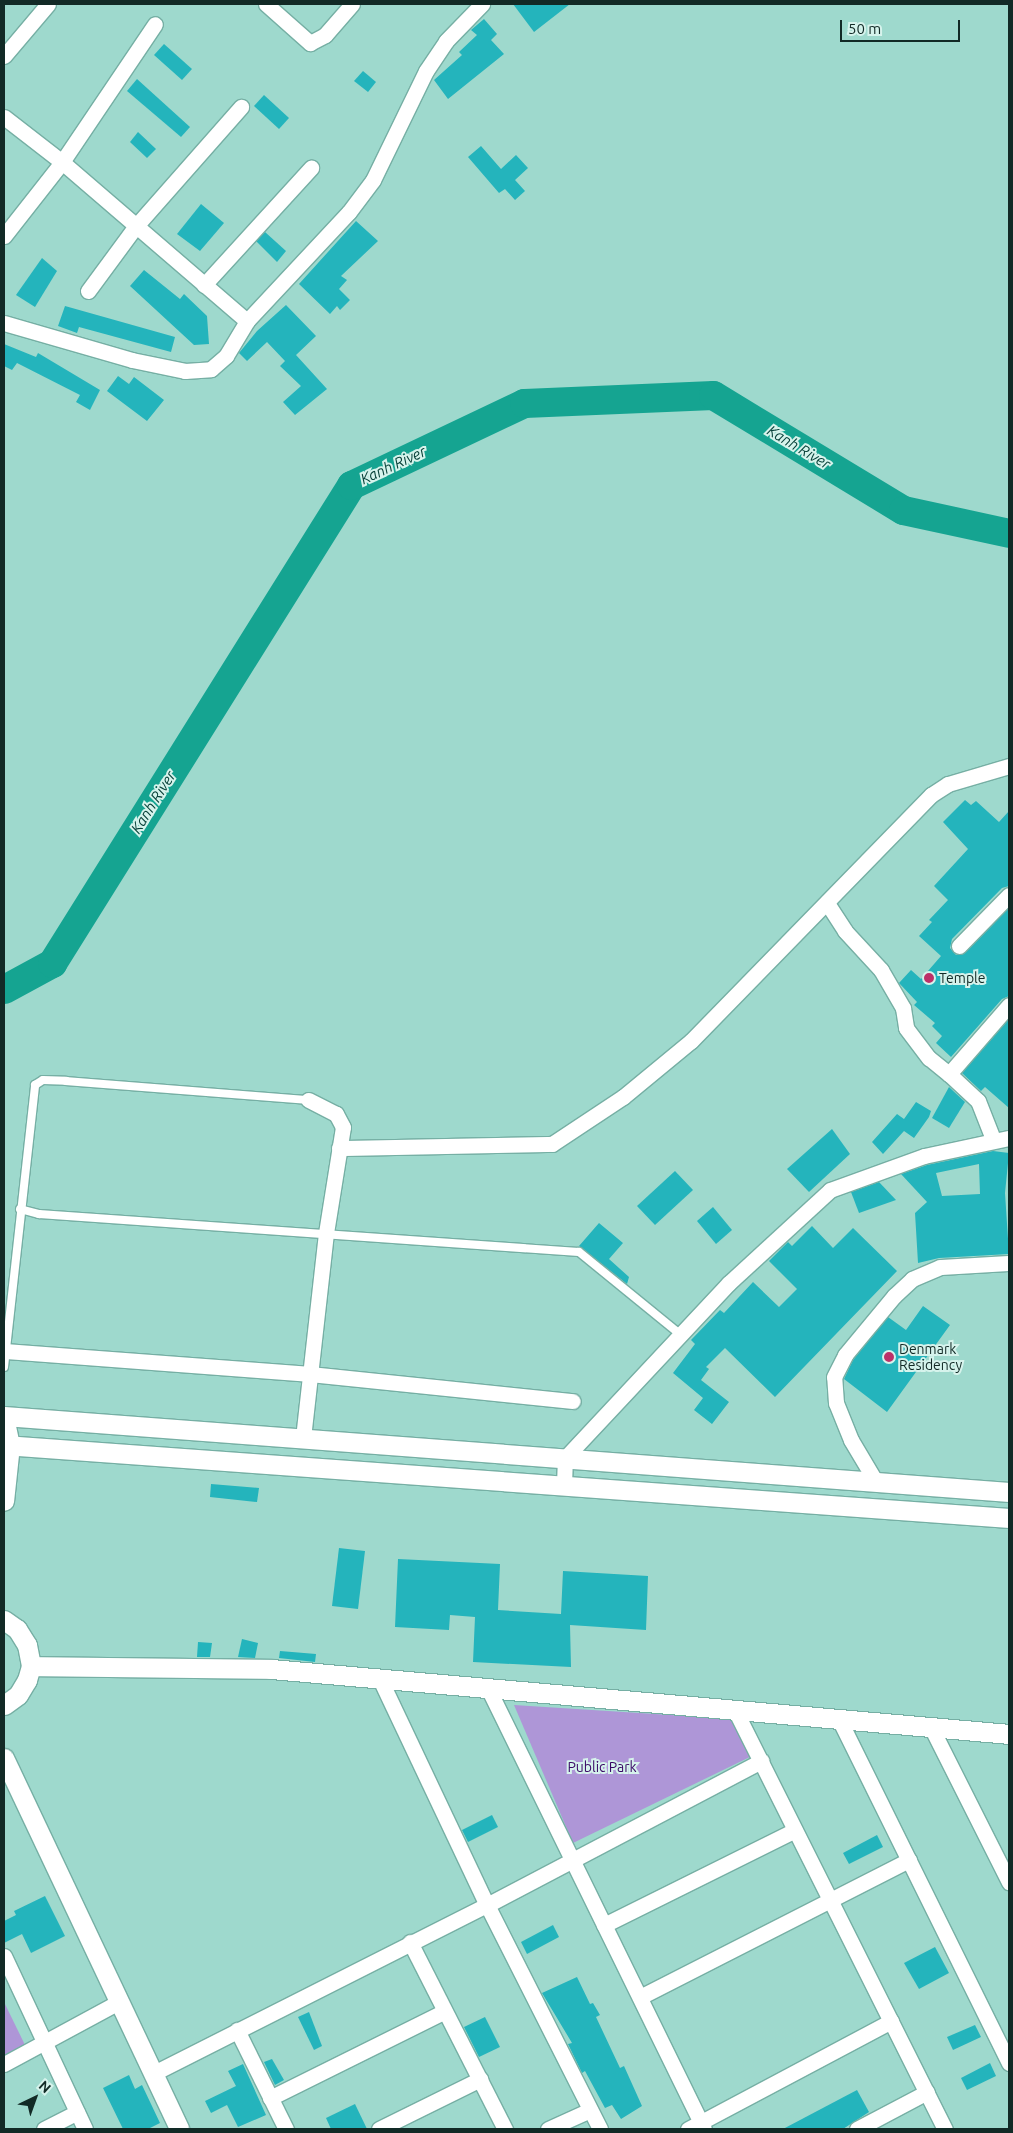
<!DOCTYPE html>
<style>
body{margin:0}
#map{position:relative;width:1013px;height:2133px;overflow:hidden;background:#9ed9cd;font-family:Ubuntu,sans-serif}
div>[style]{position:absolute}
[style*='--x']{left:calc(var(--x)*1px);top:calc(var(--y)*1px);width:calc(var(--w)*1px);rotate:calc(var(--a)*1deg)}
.green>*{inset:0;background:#ae96d7}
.river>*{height:29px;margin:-14.5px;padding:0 14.5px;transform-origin:14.5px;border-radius:14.5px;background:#15a491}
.building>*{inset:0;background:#24b4bc}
.roads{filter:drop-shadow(1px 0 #76afa4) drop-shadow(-1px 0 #76afa4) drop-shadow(0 1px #76afa4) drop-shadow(0 -1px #76afa4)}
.service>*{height:8px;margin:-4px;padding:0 4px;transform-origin:4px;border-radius:4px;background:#fff}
.minor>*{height:15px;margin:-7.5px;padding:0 7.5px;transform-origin:7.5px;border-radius:7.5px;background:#fff}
.tertiary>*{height:19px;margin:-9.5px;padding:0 9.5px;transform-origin:9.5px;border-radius:9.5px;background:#fff}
.dots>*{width:14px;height:14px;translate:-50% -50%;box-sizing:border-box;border:2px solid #d6f3ec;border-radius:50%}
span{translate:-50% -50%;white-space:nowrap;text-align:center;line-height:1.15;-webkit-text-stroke:4px #d6f3ec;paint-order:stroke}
.poi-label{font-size:14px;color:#122a26}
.left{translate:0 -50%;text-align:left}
.park-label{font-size:14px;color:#390865}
.water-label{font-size:15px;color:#084139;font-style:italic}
.frame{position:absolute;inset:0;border:5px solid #122a26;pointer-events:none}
.north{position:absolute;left:10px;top:2073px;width:50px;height:50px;-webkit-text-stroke:4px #d6f3ec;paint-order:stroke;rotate:42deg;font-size:14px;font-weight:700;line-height:20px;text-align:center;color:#122a26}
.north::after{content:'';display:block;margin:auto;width:18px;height:22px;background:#122a26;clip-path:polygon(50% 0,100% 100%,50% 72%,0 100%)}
.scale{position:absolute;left:840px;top:20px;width:120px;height:22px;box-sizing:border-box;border:2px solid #122a26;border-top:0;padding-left:6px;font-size:15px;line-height:18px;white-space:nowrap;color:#122a26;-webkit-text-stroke:4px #d6f3ec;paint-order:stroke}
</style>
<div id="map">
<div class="green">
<div style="clip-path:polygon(514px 1705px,733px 1719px,754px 1755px,573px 1843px)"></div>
<div style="clip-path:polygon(4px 2002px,25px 2045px,4px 2055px)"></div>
</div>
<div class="river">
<div style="--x:4;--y:989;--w:55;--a:-28.4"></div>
<div style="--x:52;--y:963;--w:564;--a:-57.97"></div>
<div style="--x:351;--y:485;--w:191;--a:-25.4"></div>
<div style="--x:524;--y:403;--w:189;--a:-2.4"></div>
<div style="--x:713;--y:395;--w:222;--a:31.2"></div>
<div style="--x:903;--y:510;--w:108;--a:12.2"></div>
</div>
<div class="building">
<div style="clip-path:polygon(513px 4px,570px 4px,534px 32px)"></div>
<div style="clip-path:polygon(484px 19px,497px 34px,491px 40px,504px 54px,448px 99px,434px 80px,462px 55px,459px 52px,477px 35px,471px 30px)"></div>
<div style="clip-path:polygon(164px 44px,192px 69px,182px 80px,154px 55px)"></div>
<div style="clip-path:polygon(363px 71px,376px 82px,368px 92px,354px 81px)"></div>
<div style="clip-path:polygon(137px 79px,190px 127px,181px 137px,127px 91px)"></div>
<div style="clip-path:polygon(264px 95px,289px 118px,279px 129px,254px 106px)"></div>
<div style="clip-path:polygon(138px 132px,156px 149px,147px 158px,130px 142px)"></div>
<div style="clip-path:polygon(481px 146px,501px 169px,516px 155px,528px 168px,515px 180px,525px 191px,515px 200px,505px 189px,499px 193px,468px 157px)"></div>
<div style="clip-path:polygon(201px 204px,224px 223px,200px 251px,177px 234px)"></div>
<div style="clip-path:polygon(356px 221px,378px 241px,341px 276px,347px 280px,339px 289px,350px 300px,340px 310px,337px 306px,330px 314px,299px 284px)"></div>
<div style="clip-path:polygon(265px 232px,286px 251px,277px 262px,256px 241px)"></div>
<div style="clip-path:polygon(42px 258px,57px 271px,35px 307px,16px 295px)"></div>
<div style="clip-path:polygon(144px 270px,180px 299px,184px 294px,207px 316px,209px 344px,194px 345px,130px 286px)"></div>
<div style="clip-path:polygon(286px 305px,316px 336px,296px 355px,327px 389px,295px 415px,283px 402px,301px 386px,280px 366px,285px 361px,267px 342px,247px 361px,239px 353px,257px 331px)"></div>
<div style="clip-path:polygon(65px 306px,175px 337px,171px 352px,79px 327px,77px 333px,58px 326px)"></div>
<div style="clip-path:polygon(4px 344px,36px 357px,38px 353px,100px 390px,90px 410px,76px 402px,80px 395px,17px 363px,12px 370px,4px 366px)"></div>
<div style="clip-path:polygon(118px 376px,129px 384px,134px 377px,164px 400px,147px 421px,107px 391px)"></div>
<div style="clip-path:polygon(965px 800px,971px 805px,976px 801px,999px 822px,1009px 811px,1009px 886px,1002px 888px,952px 939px,950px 948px,956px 955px,965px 953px,1009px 908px,1009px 996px,1002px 999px,951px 1057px,936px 1043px,942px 1036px,932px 1026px,935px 1023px,914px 1005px,917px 1002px,899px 983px,911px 970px,921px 979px,941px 956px,919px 936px,932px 922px,929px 920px,948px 900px,934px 886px,968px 849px,943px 822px)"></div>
<div style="clip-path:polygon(1009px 1019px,1009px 1108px,985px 1087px,981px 1091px,962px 1073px)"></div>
<div style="clip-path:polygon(949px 1087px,965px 1102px,949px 1128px,932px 1118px)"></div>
<div style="clip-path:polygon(916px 1102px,931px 1111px,929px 1117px,914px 1138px,904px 1131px,883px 1154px,872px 1142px,897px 1114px,904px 1119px)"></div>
<div style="clip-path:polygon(832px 1129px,850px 1154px,809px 1192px,787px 1169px)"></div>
<div style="clip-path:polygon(evenodd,993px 1151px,1009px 1153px,1005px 1193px,1009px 1254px,939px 1258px,918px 1263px,915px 1213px,927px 1202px,901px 1174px,927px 1165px,993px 1151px,979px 1164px,980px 1194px,942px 1196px,936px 1173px,979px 1164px)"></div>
<div style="clip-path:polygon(675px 1171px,693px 1190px,655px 1225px,637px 1206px)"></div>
<div style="clip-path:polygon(879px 1182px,896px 1200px,859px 1213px,851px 1192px)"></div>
<div style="clip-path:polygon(713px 1207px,732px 1230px,716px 1244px,697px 1221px)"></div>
<div style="clip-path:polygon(599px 1223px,623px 1243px,609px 1259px,629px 1277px,627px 1284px,579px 1246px)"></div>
<div style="clip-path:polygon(812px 1226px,833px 1248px,853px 1228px,897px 1271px,775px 1397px,725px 1348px,706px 1367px,709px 1369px,701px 1380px,729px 1402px,712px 1424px,694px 1410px,703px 1398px,673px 1373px,695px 1344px,691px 1340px,720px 1310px,724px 1313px,753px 1282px,779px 1307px,797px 1289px,769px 1261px,788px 1242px,792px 1246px)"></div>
<div style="clip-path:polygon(923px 1306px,950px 1325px,887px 1412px,844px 1379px,853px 1360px,888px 1317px,906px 1330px)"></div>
<div style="clip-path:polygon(211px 1484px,259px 1488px,257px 1502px,210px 1497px)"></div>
<div style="clip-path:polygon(339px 1548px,365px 1551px,358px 1609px,332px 1606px)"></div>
<div style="clip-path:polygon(398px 1559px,500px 1564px,498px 1610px,561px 1614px,563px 1571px,648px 1576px,646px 1630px,570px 1625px,571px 1667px,473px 1662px,475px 1617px,450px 1615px,449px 1630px,395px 1627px)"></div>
<div style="clip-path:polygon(242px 1639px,258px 1643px,255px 1658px,238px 1657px)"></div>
<div style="clip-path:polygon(198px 1642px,212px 1643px,210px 1657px,197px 1657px)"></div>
<div style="clip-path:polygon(280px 1651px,316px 1654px,315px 1662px,279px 1658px)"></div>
<div style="clip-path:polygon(492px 1815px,498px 1827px,468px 1842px,462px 1830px)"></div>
<div style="clip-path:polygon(877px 1835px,883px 1847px,849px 1864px,843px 1853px)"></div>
<div style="clip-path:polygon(45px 1896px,65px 1936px,31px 1953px,22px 1934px,4px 1943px,4px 1921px,16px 1915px,14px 1911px)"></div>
<div style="clip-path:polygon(553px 1925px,559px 1937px,527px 1954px,521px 1942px)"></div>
<div style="clip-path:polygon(935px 1947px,949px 1973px,919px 1989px,904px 1963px)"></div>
<div style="clip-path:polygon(577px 1977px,590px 2004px,593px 2003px,600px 2015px,596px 2017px,620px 2068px,624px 2066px,642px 2106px,621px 2119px,612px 2105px,605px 2108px,585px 2071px,582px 2073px,568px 2044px,572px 2043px,542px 1993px)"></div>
<div style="clip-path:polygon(309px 2012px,322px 2046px,314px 2050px,298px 2017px)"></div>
<div style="clip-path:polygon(485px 2017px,500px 2047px,479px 2057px,464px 2027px)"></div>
<div style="clip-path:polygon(975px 2025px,981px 2037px,953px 2050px,947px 2037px)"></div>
<div style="clip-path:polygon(272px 2059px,284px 2080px,275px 2085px,264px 2062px)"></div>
<div style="clip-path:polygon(990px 2063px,996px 2076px,967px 2090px,961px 2078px)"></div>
<div style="clip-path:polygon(243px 2064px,266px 2115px,238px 2127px,227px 2105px,211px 2113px,205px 2101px,236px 2086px,228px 2071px)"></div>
<div style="clip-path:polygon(129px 2075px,135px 2089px,142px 2085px,160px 2123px,148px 2129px,123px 2129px,103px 2088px)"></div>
<div style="clip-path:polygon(857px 2090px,869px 2112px,843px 2129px,783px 2129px)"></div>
<div style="clip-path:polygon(355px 2104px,367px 2129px,331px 2129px,326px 2118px)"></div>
</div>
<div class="roads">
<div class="service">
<div style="--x:20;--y:1209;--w:20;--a:15"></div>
<div style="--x:39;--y:1214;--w:541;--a:4.03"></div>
<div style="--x:579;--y:1252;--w:132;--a:39.1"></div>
<div style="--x:4;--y:1367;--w:284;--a:-83.7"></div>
<div style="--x:35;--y:1085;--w:9;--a:-32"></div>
<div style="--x:43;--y:1080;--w:23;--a:2"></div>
<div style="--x:66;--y:1081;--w:243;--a:4.5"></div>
</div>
<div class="minor">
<div style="--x:266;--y:4;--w:59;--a:41.6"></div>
<div style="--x:310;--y:43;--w:17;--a:-28"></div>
<div style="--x:325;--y:35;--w:41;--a:-48.9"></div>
<div style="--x:4;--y:56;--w:68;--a:-49.8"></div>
<div style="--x:4;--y:117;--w:73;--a:37.8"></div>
<div style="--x:62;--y:162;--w:244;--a:40.7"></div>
<div style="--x:4;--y:236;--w:94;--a:-51.9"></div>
<div style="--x:62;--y:162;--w:166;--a:-56"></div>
<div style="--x:204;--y:285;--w:159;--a:-47.6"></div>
<div style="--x:88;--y:291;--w:81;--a:-53.6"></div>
<div style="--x:136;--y:226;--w:159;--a:-48.6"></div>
<div style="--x:4;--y:323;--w:133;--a:16.1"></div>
<div style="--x:132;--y:360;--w:54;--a:11.7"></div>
<div style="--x:185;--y:371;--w:26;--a:-4"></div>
<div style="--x:211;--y:369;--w:20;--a:-41"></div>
<div style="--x:226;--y:356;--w:41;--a:-59"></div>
<div style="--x:247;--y:321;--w:149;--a:-46.9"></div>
<div style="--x:349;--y:212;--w:40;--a:-53"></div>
<div style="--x:373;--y:180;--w:121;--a:-64.1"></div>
<div style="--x:426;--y:71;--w:36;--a:-56"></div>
<div style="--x:446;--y:41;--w:52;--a:-45.8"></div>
<div style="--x:827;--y:903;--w:33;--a:57"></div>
<div style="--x:845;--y:931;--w:53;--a:47.3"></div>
<div style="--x:881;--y:970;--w:44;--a:59.9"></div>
<div style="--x:903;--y:1008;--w:20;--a:81"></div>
<div style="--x:906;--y:1028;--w:38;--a:53"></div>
<div style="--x:929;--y:1058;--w:26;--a:39"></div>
<div style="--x:959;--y:946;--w:71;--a:-45.6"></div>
<div style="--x:993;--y:1139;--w:41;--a:-111.5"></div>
<div style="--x:978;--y:1101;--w:40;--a:-137"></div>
<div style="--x:949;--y:1074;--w:91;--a:-49"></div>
<div style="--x:339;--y:1148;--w:213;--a:-1.1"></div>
<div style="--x:552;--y:1144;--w:85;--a:-33.5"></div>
<div style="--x:623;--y:1097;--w:88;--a:-39.5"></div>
<div style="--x:691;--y:1041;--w:344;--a:-45.7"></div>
<div style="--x:931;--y:795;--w:20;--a:-33"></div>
<div style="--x:948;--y:784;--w:64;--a:-16.4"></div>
<div style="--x:5;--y:1351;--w:306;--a:4.3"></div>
<div style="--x:310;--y:1374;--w:264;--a:5.9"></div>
<div style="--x:303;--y:1438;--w:206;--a:-83.6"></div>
<div style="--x:326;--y:1233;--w:107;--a:-80.9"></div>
<div style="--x:343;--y:1127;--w:15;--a:-118"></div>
<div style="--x:336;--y:1114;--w:31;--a:-153"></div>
<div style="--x:876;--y:1482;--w:49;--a:-120.8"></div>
<div style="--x:851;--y:1440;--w:40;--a:-112"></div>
<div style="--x:836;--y:1403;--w:26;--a:-94"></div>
<div style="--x:834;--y:1377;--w:25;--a:-63"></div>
<div style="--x:845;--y:1355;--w:77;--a:-50.3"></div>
<div style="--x:894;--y:1296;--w:25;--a:-43"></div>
<div style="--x:912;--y:1279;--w:30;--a:-23"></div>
<div style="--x:940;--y:1267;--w:69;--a:-3.3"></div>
<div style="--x:564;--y:1485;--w:27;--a:-88"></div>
<div style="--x:565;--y:1458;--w:240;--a:-46.9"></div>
<div style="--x:729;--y:1283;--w:137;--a:-42.6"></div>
<div style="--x:830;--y:1190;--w:100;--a:-19.9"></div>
<div style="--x:924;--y:1156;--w:87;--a:-12"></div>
<div style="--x:380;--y:1679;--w:250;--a:64.7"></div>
<div style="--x:487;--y:1905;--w:251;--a:63.2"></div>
<div style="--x:487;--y:1686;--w:493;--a:63.9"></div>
<div style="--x:735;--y:1710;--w:469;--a:63.4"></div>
<div style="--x:839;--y:1719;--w:384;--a:63.7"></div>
<div style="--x:931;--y:1727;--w:174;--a:63.3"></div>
<div style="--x:604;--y:1925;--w:213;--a:-26.4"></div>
<div style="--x:410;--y:1942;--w:210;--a:63.1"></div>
<div style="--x:4;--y:1956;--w:191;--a:64.9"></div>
<div style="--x:640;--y:1997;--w:302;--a:-27"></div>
<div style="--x:237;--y:2030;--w:110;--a:63.7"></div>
<div style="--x:4;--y:2064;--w:128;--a:-28.4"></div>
<div style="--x:152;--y:2074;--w:375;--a:-26.8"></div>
<div style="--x:487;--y:1905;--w:310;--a:-27.7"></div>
<div style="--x:270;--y:2098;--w:195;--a:-26.4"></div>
<div style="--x:44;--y:2129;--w:37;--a:-27"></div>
<div style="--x:379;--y:2129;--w:113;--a:-26.3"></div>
<div style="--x:548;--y:2129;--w:46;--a:-24.3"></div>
<div style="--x:688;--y:2129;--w:230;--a:-28"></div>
<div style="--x:857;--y:2129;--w:79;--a:-27.9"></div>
</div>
<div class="tertiary">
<div style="--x:4;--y:1416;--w:1008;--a:4.32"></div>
<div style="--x:4;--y:1417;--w:29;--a:78"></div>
<div style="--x:10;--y:1445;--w:56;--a:96.1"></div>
<div style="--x:4;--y:1445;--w:1008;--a:4.15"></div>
<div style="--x:4;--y:1620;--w:16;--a:35"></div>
<div style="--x:17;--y:1629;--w:19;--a:58"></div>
<div style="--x:27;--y:1645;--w:21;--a:79"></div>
<div style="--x:31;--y:1666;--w:15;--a:106"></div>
<div style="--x:27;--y:1680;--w:17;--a:121"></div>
<div style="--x:18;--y:1695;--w:17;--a:144"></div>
<div style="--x:31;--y:1666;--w:240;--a:0.7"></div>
<div style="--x:271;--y:1669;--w:741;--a:5.03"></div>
<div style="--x:4;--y:1758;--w:410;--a:64.7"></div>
</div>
</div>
<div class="dots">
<div style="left:929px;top:978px;background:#bc3169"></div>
<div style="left:889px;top:1357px;background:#bc3169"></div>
</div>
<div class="poi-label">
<span class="left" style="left:939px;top:978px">Temple</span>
<span class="left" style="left:899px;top:1357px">Denmark<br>Residency</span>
</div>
<div class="park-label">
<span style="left:602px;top:1767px">Public Park</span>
</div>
<div class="water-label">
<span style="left:799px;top:447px;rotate:31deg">Kanh River</span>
<span style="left:393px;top:465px;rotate:-25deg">Kanh River</span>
<span style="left:153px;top:802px;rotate:-58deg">Kanh River</span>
</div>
<div class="frame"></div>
<div class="north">N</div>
<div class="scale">50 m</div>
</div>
